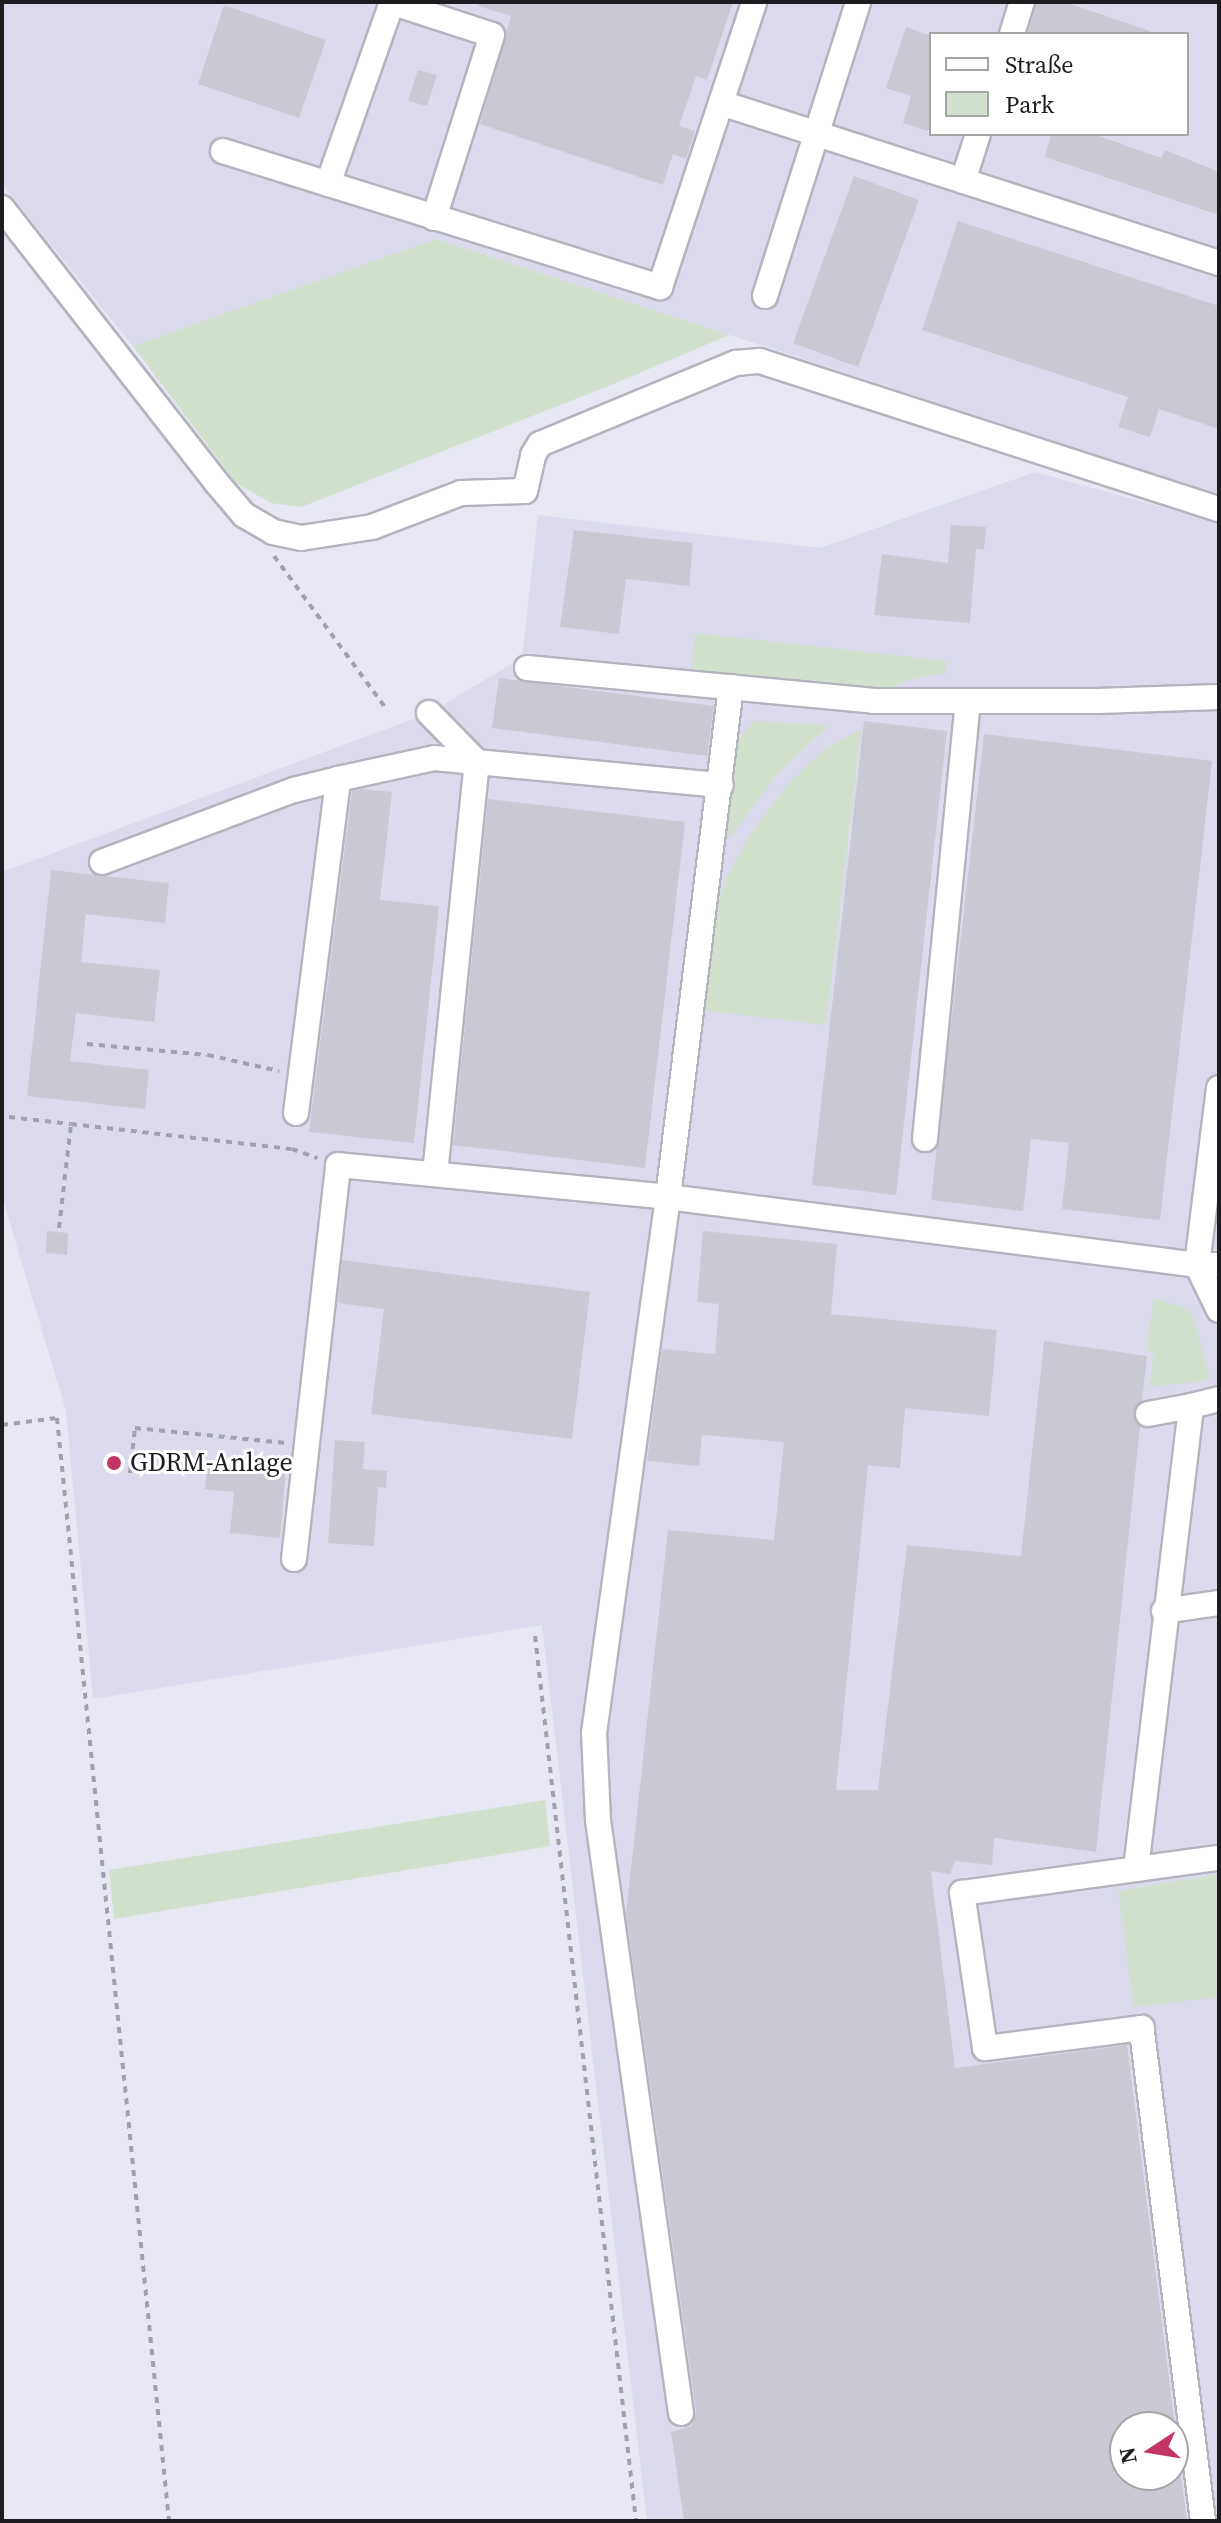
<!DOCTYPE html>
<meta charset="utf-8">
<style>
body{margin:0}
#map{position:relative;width:1221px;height:2523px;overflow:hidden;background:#e7e8f3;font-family:"Source Serif 4",serif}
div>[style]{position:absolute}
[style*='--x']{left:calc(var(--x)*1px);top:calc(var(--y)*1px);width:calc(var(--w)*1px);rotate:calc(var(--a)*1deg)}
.built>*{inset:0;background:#dbdbed}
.green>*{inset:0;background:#d1e1cd}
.building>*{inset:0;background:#c9c9d4}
.path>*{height:4px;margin-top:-2px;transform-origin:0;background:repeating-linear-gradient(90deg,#a0a1aa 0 6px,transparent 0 12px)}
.roads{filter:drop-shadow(2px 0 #b4b4bf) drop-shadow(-2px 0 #b4b4bf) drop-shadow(0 2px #b4b4bf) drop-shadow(0 -2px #b4b4bf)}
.minor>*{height:24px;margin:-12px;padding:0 12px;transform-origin:12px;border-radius:12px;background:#fff}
.dots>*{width:22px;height:22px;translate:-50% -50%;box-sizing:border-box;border:4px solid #fff;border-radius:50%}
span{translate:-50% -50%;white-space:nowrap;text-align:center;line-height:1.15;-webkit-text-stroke:6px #fff;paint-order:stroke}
.poi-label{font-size:26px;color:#1d1d21}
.left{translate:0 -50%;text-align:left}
.frame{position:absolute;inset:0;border:4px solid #1d1d21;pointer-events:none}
.legend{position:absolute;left:929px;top:32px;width:260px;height:104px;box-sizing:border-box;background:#fff;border:2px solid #a5a5a6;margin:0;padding:10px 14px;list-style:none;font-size:24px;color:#1d1d21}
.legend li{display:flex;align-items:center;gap:16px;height:40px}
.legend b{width:40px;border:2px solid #a5a5a6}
.north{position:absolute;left:1109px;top:2411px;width:80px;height:80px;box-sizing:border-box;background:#fff;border:2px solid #a5a5a6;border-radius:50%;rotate:258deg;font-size:22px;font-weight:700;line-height:32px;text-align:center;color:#1d1d21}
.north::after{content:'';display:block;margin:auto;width:28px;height:36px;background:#c13464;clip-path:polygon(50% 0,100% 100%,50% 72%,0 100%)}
</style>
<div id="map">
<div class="built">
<div style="clip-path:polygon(evenodd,2px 2px,1219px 2px,1219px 495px,436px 239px,133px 346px,2px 184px,2px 2px,931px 34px,1187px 34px,1187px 134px,931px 134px,931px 34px)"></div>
<div style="clip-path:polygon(evenodd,1035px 472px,1219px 523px,1219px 2521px,647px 2521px,542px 1625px,93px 1699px,66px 1411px,2px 1196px,2px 872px,429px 713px,522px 658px,538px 515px,820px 548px,1035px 472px,1125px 2427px,1173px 2427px,1173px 2475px,1125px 2475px,1125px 2427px)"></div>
</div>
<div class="green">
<div style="clip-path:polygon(436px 239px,729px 335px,616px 383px,301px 507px,271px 503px,236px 483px,133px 346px)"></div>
<div style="clip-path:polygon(695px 633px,947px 661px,945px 673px,912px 679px,879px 693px,690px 675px)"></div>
<div style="clip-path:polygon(754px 721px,829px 725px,777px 775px,730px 837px,722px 835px,735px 744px)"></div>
<div style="clip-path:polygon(861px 729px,826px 1025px,701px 1010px,710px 937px,724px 883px,752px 832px,790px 782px,824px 750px)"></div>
<div style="clip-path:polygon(1154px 1298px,1183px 1307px,1193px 1315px,1210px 1380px,1149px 1387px,1154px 1352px,1146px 1350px)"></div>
<div style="clip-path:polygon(545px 1800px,550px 1846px,114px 1919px,109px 1870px)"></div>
<div style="clip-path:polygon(1219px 1874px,1219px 1997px,1134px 2007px,1118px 1891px)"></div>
</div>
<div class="building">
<div style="clip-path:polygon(479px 2px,733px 2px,707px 80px,696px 76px,679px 126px,695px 131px,686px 159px,673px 154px,663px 185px,480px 124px,511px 16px,478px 6px)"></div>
<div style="clip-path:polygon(1037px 2px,1064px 2px,1150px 31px,1149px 34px,1028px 34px)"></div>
<div style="clip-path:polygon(224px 5px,326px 40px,299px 118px,198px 84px)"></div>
<div style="clip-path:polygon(906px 27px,931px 36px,931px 132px,903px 123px,911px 96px,886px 88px)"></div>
<div style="clip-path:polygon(418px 70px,437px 75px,427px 106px,408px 101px)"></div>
<div style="clip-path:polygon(1051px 134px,1093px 134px,1161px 158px,1165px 150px,1219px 172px,1219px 215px,1045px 157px)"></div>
<div style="clip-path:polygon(854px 176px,919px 200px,858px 367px,793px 343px)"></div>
<div style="clip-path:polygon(958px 221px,1219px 306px,1219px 429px,1159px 409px,1150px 437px,1118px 427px,1128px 397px,922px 330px)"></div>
<div style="clip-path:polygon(951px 525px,986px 527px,984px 550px,976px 549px,970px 623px,874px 615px,882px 554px,948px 563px)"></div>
<div style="clip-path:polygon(574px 530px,693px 543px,689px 586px,626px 579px,619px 634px,560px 627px)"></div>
<div style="clip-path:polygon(499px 678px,714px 706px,707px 756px,492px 728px)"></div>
<div style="clip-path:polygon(864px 721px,947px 731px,896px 1195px,812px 1185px)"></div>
<div style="clip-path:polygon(984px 734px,1212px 761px,1160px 1220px,1062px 1209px,1069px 1143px,1031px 1139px,1023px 1211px,931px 1200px)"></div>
<div style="clip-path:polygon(363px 789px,392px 792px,380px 900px,439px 906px,414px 1143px,309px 1132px,352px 791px)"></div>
<div style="clip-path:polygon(488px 799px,685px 822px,645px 1168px,453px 1145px)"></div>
<div style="clip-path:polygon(51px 870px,169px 883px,165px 923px,86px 914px,81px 962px,160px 970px,154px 1022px,76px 1013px,70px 1061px,149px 1070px,145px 1109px,27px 1096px)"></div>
<div style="clip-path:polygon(47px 1231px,68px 1233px,67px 1255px,46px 1253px)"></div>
<div style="clip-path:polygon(703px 1231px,837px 1244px,831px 1314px,997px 1330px,989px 1416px,905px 1408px,900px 1468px,868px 1465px,836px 1790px,878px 1790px,907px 1545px,1021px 1556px,1044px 1341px,1147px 1356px,1142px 1401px,1134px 1410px,1134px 1417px,1140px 1426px,1096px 1852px,994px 1838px,992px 1865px,955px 1861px,950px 1874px,931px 1871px,955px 2068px,1127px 2045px,1175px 2427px,1125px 2427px,1125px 2475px,1181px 2475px,1187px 2521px,684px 2521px,671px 2432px,691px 2426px,696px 2411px,626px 1914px,668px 1530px,774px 1540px,784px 1442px,702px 1435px,699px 1466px,647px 1461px,662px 1349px,715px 1354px,719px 1304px,697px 1302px)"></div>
<div style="clip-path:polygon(342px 1260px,590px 1292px,572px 1439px,371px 1414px,384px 1309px,338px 1303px)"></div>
<div style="clip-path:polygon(335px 1440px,365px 1442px,363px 1469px,387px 1471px,386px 1488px,378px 1487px,374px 1546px,328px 1543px)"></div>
<div style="clip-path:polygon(237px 1465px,286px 1470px,280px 1538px,230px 1533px,234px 1492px,205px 1489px,207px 1468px,236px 1471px)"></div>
</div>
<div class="path">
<div style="--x:274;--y:556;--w:192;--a:53.7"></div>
<div style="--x:87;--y:1044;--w:121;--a:5.2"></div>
<div style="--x:208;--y:1055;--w:73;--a:12.7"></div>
<div style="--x:9;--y:1117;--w:62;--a:6.4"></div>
<div style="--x:59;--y:1228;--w:105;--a:-83.4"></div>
<div style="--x:71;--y:1124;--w:222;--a:6.5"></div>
<div style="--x:292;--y:1149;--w:27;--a:20"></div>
<div style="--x:2;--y:1425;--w:55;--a:-7.3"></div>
<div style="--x:57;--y:1418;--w:1109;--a:84.2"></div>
<div style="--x:130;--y:1473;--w:45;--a:-83.7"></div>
<div style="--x:135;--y:1428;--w:152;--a:5.7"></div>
<div style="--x:535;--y:1636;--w:891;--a:83.49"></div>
</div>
<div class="roads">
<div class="minor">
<div style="--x:391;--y:2;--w:106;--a:18.1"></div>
<div style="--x:492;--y:35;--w:192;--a:107.6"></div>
<div style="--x:1012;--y:34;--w:34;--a:-73"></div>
<div style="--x:721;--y:103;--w:523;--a:17.81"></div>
<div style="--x:223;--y:151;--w:458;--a:17.3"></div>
<div style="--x:660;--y:287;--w:300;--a:-71.7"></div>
<div style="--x:963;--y:181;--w:49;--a:-72.3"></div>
<div style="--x:328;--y:184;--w:193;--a:-70.6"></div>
<div style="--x:2;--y:208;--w:348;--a:52"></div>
<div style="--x:216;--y:482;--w:43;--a:49.7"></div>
<div style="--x:244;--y:515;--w:34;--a:30"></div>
<div style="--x:273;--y:532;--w:29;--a:12"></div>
<div style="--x:301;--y:538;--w:72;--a:-8.8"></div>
<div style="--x:372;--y:527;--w:95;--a:-20.9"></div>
<div style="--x:461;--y:493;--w:64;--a:-1.8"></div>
<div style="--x:525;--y:491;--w:37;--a:-77"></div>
<div style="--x:533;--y:455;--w:13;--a:-58"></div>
<div style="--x:540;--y:444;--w:212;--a:-22.5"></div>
<div style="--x:736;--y:363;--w:24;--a:-5"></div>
<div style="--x:760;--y:361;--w:482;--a:17.9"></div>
<div style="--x:765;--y:296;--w:308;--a:-72.4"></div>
<div style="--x:527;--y:668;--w:349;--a:5.4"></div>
<div style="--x:874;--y:701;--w:223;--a:0"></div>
<div style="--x:1097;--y:701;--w:122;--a:-1.9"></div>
<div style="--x:429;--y:713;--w:69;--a:45.6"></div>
<div style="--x:102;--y:862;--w:205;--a:-20.6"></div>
<div style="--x:294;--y:790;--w:45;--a:-14"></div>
<div style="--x:1219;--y:1088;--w:178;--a:97.1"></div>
<div style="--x:1197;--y:1265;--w:50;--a:63.9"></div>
<div style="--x:296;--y:1113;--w:337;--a:-82.8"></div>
<div style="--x:338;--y:779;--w:98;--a:-12.3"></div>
<div style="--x:434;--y:758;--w:288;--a:5.4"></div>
<div style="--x:925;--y:1139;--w:439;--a:-84.4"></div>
<div style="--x:435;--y:1174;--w:414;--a:-84.2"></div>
<div style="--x:1148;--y:1414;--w:44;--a:-10.5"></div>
<div style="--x:294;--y:1559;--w:396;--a:-83.6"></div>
<div style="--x:338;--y:1165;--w:332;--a:5.5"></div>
<div style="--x:668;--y:1197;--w:533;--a:7.32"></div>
<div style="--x:1197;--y:1265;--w:22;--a:0"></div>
<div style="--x:1164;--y:1611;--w:56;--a:-8.3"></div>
<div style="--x:1136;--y:1869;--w:466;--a:-83.2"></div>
<div style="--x:1191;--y:1406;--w:29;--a:-14"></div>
<div style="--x:681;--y:2413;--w:599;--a:-97.97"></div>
<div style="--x:598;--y:1820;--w:87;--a:-92.6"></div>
<div style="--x:594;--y:1733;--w:541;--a:-82.14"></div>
<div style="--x:668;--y:1197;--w:514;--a:-82.96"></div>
<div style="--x:1203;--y:2521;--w:497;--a:-97.1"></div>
<div style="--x:1142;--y:2028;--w:158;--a:172.7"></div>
<div style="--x:985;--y:2048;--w:157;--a:-98.4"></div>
<div style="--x:962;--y:1893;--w:259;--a:-7.8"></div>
</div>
</div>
<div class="dots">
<div style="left:114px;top:1463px;background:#c13464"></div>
</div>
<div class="poi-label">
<span class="left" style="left:130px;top:1463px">GDRM-Anlage</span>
</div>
<div class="frame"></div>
<ul class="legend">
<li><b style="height:10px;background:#fff"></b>Straße</li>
<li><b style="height:22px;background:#d1e1cd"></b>Park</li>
</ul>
<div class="north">N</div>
</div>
